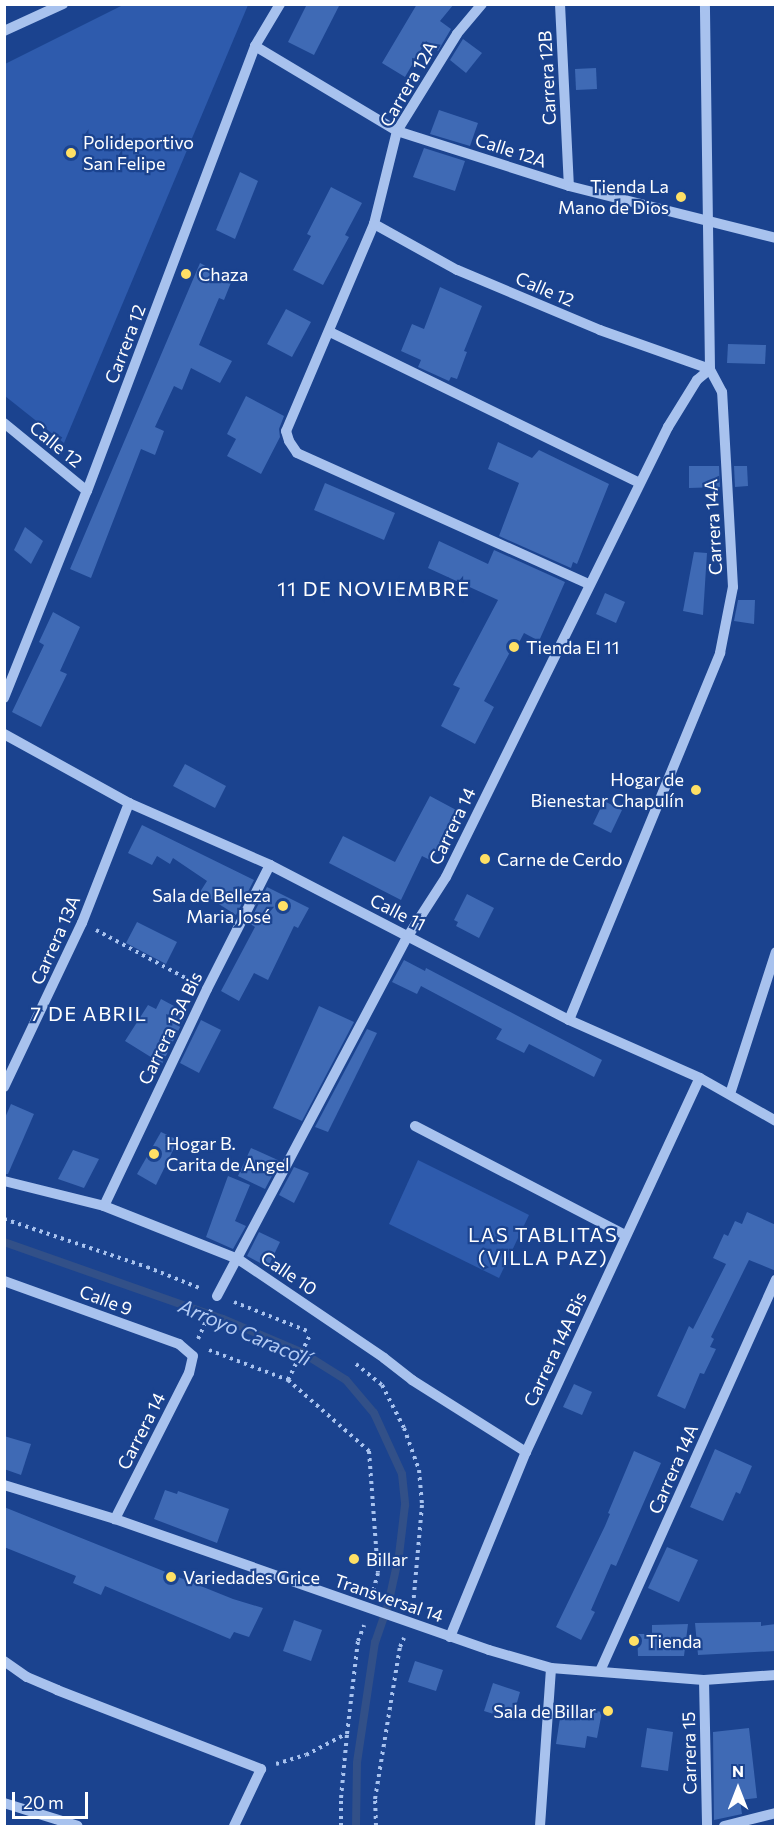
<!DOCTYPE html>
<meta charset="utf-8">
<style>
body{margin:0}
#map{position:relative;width:780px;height:1831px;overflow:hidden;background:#1b438f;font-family:Commissioner,sans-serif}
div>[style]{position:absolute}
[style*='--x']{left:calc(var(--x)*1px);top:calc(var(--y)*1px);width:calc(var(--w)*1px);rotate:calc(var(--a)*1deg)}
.green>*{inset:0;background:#2e5bad}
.stream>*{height:8px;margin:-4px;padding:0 4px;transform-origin:4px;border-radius:4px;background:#325088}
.building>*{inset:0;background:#3f6ab5}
.path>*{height:4px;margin-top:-2px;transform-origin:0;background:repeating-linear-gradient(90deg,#a8c2ee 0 3px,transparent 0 7.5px)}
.minor>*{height:10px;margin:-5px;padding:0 5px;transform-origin:5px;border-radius:5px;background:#a8c2ee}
.dots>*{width:16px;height:16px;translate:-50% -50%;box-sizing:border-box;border:3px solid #1b438f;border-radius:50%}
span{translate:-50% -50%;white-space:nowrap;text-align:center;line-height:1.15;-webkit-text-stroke:4.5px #1b438f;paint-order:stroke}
.street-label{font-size:18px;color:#fff}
.poi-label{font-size:18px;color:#fff}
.left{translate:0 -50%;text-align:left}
.right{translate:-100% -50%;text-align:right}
.neighbourhood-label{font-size:20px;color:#fff;letter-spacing:1.5px}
.water-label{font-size:20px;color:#b4ccf5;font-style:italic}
.frame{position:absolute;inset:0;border:6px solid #fff;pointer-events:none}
.north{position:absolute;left:708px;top:1759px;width:60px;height:60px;-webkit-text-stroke:4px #1b438f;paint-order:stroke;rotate:0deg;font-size:16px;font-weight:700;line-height:24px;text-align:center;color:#fff}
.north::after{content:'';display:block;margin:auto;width:21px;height:27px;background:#fff;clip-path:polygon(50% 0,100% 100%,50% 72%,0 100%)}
.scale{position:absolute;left:12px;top:1792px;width:76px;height:27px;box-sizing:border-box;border:3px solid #fff;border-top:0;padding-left:8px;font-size:18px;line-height:21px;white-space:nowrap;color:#fff;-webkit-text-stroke:4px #1b438f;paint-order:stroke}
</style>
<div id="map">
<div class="green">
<div style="clip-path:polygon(123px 5px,248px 5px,64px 443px,5px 396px,5px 64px)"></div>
<div style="clip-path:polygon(418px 1160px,529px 1215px,499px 1278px,389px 1224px)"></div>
</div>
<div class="stream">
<div style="--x:4;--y:1242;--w:232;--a:19.4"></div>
<div style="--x:223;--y:1319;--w:87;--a:23"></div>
<div style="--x:303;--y:1353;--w:51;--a:32.1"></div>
<div style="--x:346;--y:1380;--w:43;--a:49.7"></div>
<div style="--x:374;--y:1413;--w:67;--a:65.3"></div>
<div style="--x:402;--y:1474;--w:31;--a:84"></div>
<div style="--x:405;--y:1505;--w:50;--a:96.8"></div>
<div style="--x:399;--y:1555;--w:51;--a:102.4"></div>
<div style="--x:388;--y:1605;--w:39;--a:109"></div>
<div style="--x:375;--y:1642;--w:122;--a:98.5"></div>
<div style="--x:357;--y:1763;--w:63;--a:90.9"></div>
</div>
<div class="building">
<div style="clip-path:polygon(307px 4px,340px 4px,314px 55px,288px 42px)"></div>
<div style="clip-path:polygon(417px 4px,454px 4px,440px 21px,451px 29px,438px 51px,426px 41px,405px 77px,382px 63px)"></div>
<div style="clip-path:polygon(463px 39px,482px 53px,466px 73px,450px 60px)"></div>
<div style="clip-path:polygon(596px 68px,597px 89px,576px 90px,575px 69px)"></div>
<div style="clip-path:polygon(439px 110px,478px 123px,470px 146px,430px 134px)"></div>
<div style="clip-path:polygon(424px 148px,465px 161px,455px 191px,413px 177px)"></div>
<div style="clip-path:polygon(240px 172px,258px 181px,235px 239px,216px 230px)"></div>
<div style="clip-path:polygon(331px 187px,362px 203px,345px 235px,349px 237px,323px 285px,293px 270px,311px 236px,307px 234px)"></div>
<div style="clip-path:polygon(200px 263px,232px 280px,224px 300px,219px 298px,199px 345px,232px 361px,220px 383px,191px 368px,182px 390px,174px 386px,155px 427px,164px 431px,155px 455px,141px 449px,91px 578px,70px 569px)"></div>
<div style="clip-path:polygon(440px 287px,482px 306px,464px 351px,467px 352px,457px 379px,451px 377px,449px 381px,418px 367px,421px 360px,401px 351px,412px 324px,424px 329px)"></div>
<div style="clip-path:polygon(286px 309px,311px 322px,292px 357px,267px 344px)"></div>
<div style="clip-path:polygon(728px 344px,766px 345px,765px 364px,727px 363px)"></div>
<div style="clip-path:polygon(246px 396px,284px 416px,279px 429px,280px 437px,261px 474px,227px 456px,236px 439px,227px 434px)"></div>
<div style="clip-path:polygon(498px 442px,532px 458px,539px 450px,609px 484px,577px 564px,573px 562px,571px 568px,499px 536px,519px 483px,488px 469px)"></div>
<div style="clip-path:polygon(689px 466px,719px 466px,720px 487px,689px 488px)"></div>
<div style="clip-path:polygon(734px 466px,747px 466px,748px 486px,735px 487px)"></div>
<div style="clip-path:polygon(325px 483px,395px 513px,384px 540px,314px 510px)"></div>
<div style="clip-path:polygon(25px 527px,43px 541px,31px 564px,14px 550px)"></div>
<div style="clip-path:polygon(439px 541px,488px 564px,494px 550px,565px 582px,539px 641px,524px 633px,513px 654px,510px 652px,484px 701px,494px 707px,475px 744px,441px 726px,460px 688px,453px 685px,498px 600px,428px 568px)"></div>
<div style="clip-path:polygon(694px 552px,707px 553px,703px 615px,683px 611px)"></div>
<div style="clip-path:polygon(605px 593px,625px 602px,616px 623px,596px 614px)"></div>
<div style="clip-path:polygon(738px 600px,755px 600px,754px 624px,734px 621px)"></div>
<div style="clip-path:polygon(53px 612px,80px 627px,60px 671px,67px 674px,41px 727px,12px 712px,44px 645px,39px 642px)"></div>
<div style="clip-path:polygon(185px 764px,226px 786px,215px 808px,173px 786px)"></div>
<div style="clip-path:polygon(430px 796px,458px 811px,432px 861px,422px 856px,401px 900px,329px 863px,343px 836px,395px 862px)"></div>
<div style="clip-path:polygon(604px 801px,622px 810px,611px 833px,593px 824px)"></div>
<div style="clip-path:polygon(142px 825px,254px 880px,236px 915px,200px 892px,207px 881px,173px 858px,170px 864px,157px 856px,152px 865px,128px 853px)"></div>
<div style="clip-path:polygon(267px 887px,309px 908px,298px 928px,294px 926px,268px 980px,254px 973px,239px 1001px,221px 991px,255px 927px,249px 923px)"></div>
<div style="clip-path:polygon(467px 894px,494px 908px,479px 938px,456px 926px,458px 922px,454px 920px)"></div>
<div style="clip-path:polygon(137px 922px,177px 942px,166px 964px,126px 943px)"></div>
<div style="clip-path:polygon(404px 960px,425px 971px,426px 968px,602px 1060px,594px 1077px,529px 1044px,524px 1053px,496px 1039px,502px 1029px,421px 986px,417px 994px,392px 982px)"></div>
<div style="clip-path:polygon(161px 999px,187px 1013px,162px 1064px,125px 1041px,148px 1005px,156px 1009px)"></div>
<div style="clip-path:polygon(319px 1006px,354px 1022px,302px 1121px,273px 1108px)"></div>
<div style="clip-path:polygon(201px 1020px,221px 1030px,199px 1073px,180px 1063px)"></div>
<div style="clip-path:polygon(367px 1029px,377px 1033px,328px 1132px,315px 1127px)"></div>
<div style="clip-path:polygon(11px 1104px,34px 1114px,8px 1174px,4px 1174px,4px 1120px)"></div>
<div style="clip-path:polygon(161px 1132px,178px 1140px,156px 1185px,137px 1174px)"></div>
<div style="clip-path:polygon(251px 1148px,280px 1161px,265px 1189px,238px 1176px)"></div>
<div style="clip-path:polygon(73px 1150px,99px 1159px,84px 1188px,58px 1179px)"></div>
<div style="clip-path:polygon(294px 1167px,309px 1173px,294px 1203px,279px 1195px)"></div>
<div style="clip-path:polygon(228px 1176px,250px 1185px,235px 1221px,246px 1226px,233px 1249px,206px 1237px)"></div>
<div style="clip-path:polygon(747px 1212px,776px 1225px,776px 1271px,749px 1260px,711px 1337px,714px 1339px,710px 1347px,716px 1349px,704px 1374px,700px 1373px,685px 1409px,657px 1396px,689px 1326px,693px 1329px,726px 1264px,713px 1258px,724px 1234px,728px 1236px,735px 1221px,742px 1224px)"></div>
<div style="clip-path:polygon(259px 1232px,280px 1242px,268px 1267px,247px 1256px)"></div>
<div style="clip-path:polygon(574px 1384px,592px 1392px,582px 1415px,563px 1407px)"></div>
<div style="clip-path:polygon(4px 1436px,31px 1444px,21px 1475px,4px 1469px)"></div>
<div style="clip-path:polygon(715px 1449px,752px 1466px,740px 1494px,736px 1492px,723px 1521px,690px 1507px)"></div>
<div style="clip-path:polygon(634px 1451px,661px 1463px,616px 1566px,611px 1564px,591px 1610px,595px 1612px,581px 1640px,556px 1627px,605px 1526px,610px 1514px,608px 1513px)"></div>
<div style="clip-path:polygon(165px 1490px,177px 1494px,178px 1491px,229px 1509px,217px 1543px,154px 1519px)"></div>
<div style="clip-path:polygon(4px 1507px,233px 1599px,263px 1608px,249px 1637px,234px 1632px,230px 1639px,105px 1586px,101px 1595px,73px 1583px,76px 1576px,4px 1547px)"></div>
<div style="clip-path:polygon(667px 1547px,698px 1560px,679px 1602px,648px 1588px)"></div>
<div style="clip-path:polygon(294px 1620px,322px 1630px,311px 1661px,283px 1651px)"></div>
<div style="clip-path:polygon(761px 1622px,761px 1626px,776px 1624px,776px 1651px,698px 1655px,695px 1623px)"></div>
<div style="clip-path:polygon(688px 1624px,684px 1656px,638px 1656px,637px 1634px,652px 1634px,652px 1625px)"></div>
<div style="clip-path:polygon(415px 1661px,443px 1670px,436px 1691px,408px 1682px)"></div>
<div style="clip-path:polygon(493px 1683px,520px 1692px,512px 1720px,484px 1711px)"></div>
<div style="clip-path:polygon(562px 1705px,602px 1712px,597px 1738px,587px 1736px,585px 1748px,556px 1744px)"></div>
<div style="clip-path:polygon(647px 1728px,673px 1732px,668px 1771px,641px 1767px)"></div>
<div style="clip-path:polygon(749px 1728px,757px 1798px,740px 1800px,742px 1814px,714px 1820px,713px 1732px)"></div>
</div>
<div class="path">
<div style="--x:96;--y:930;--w:110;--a:28.2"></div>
<div style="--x:4;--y:1219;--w:151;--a:18.6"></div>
<div style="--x:147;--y:1267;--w:59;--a:21.8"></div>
<div style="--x:234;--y:1302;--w:82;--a:21.5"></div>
<div style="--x:198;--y:1339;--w:32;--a:-66"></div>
<div style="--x:209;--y:1350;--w:85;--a:20.8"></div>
<div style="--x:288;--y:1380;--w:108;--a:41.2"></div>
<div style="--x:369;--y:1451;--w:122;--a:85.8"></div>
<div style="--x:378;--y:1573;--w:20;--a:105"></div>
<div style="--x:356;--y:1364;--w:33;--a:39"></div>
<div style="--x:382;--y:1385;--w:48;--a:62.9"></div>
<div style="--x:404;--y:1428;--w:45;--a:70.3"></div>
<div style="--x:419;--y:1470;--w:35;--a:85"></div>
<div style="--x:422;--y:1505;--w:100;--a:95.1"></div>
<div style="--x:288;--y:1380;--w:52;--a:-63.9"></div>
<div style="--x:276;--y:1764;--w:31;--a:-17"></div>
<div style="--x:306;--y:1755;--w:45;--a:-27.7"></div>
<div style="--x:341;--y:1826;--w:28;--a:-90"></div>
<div style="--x:341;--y:1798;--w:64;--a:-84.6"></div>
<div style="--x:347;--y:1734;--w:94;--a:-83.3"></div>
<div style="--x:358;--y:1641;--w:17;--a:-69"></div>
<div style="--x:376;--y:1826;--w:27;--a:-92"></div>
<div style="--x:375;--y:1799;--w:154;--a:-80.7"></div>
<div style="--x:400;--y:1647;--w:10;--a:-66"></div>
</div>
<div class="minor">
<div style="--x:482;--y:4;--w:39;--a:130"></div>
<div style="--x:457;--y:34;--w:114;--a:121.7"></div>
<div style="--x:397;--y:131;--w:96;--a:103.9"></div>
<div style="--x:374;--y:224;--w:225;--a:113"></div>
<div style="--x:286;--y:431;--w:10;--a:73"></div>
<div style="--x:289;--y:441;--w:14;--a:56"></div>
<div style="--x:297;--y:453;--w:319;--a:24.2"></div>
<div style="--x:560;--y:4;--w:182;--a:87.2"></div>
<div style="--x:4;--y:31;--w:65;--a:-24.6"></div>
<div style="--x:255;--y:46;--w:165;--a:30.9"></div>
<div style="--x:397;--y:131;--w:181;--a:17.7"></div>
<div style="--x:569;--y:186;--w:213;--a:14.1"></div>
<div style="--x:330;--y:332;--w:344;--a:26"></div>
<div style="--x:4;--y:423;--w:107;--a:39.3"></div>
<div style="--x:4;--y:698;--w:223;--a:-68.2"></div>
<div style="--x:87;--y:491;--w:476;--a:-69.3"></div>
<div style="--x:255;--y:46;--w:49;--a:-59.2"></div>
<div style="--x:4;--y:734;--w:143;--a:28.9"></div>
<div style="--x:129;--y:803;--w:154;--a:23.7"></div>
<div style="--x:270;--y:865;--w:337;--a:27.4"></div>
<div style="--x:569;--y:1020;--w:143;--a:23.9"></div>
<div style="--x:700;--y:1078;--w:87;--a:29.5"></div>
<div style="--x:569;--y:1020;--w:397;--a:-67.6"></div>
<div style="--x:720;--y:653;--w:67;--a:-78.9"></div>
<div style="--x:733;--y:587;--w:195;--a:-93.2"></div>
<div style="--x:722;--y:392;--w:26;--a:-118"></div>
<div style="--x:710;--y:369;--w:365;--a:-90.8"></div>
<div style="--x:4;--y:1087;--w:182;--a:-64.6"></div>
<div style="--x:82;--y:923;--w:129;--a:-68.6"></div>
<div style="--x:730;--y:1094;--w:149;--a:-72.1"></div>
<div style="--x:415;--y:1126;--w:237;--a:27.4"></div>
<div style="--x:4;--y:1181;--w:103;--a:14"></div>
<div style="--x:104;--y:1206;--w:144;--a:21.6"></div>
<div style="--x:238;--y:1259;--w:176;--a:34.1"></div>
<div style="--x:384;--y:1358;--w:36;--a:38"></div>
<div style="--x:412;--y:1380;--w:135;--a:32.3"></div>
<div style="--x:104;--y:1206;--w:240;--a:-64.6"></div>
<div style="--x:207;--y:989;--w:139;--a:-63.1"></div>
<div style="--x:4;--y:1281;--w:186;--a:19.8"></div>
<div style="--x:179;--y:1344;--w:18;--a:41"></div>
<div style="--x:193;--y:1356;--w:17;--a:103"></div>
<div style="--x:189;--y:1373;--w:164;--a:116.9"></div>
<div style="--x:217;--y:1296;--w:408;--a:-62.1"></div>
<div style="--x:408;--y:936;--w:70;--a:-57.2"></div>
<div style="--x:446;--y:877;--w:502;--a:-63.74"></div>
<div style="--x:668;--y:427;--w:55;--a:-58.3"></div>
<div style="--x:697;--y:380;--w:17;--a:-40"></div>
<div style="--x:710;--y:369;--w:117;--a:-160.5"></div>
<div style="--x:600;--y:330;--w:155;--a:-157.2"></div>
<div style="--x:457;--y:270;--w:95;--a:-151"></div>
<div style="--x:4;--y:1485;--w:116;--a:17"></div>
<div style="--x:115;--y:1519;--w:396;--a:19.3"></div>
<div style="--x:489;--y:1650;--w:65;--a:16.2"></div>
<div style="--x:551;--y:1668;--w:153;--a:4.5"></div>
<div style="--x:704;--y:1680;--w:72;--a:-4"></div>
<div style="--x:450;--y:1637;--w:200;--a:-67.7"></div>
<div style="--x:526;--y:1452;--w:412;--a:-65.1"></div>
<div style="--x:4;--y:1661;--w:28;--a:35"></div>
<div style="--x:27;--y:1677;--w:33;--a:23"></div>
<div style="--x:57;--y:1690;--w:219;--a:21.2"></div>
<div style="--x:261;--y:1769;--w:63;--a:115.3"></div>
<div style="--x:600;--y:1671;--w:429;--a:-65.8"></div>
<div style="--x:704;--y:1680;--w:146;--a:88.8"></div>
<div style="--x:4;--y:1803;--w:77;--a:17.3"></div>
<div style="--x:540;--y:1826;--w:158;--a:-86"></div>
<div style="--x:724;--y:1826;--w:54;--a:-14"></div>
</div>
<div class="dots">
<div style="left:71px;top:153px;background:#ffe065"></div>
<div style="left:681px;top:197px;background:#ffe065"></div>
<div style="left:186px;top:274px;background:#ffe065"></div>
<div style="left:514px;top:647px;background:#ffe065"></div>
<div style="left:696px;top:790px;background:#ffe065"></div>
<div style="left:485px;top:859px;background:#ffe065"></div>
<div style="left:283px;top:906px;background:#ffe065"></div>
<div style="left:154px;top:1154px;background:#ffe065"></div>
<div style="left:354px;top:1559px;background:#ffe065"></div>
<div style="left:171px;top:1577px;background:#ffe065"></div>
<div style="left:634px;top:1641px;background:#ffe065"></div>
<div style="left:608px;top:1711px;background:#ffe065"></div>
</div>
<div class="street-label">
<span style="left:547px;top:78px;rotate:-93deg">Carrera 12B</span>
<span style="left:408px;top:84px;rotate:-60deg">Carrera 12A</span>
<span style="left:511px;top:150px;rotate:18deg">Calle 12A</span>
<span style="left:545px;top:289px;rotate:23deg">Calle 12</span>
<span style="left:125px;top:344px;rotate:-69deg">Carrera 12</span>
<span style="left:56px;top:444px;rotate:39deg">Calle 12</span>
<span style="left:713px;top:527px;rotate:-93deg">Carrera 14A</span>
<span style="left:452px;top:826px;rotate:-64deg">Carrera 14</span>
<span style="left:398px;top:912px;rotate:27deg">Calle 11</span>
<span style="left:55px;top:940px;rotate:-66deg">Carrera 13A</span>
<span style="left:170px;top:1028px;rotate:-64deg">Carrera 13A Bis</span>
<span style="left:289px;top:1273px;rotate:34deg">Calle 10</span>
<span style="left:106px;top:1300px;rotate:21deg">Calle 9</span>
<span style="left:555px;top:1349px;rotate:-65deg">Carrera 14A Bis</span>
<span style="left:141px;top:1431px;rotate:-63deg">Carrera 14</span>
<span style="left:673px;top:1469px;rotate:-66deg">Carrera 14A</span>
<span style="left:389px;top:1598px;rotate:19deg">Transversal 14</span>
<span style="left:689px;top:1753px;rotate:-91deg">Carrera 15</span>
</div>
<div class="poi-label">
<span class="left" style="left:83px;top:153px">Polideportivo<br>San Felipe</span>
<span class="right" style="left:669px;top:197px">Tienda La<br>Mano de Dios</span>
<span class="left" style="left:198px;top:274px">Chaza</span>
<span class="left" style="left:526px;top:647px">Tienda El 11</span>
<span class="right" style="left:684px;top:790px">Hogar de<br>Bienestar Chapulín</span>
<span class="left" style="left:497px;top:859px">Carne de Cerdo</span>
<span class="right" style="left:271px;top:906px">Sala de Belleza<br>Maria José</span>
<span class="left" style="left:166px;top:1154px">Hogar B.<br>Carita de Angel</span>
<span class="left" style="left:366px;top:1559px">Billar</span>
<span class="left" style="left:183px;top:1577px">Variedades Grice</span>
<span class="left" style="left:646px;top:1641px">Tienda</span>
<span class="right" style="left:596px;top:1711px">Sala de Billar</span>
</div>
<div class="neighbourhood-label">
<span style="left:374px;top:588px">11 DE NOVIEMBRE</span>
<span style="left:89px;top:1013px">7 DE ABRIL</span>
<span style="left:543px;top:1246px">LAS TABLITAS<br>(VILLA PAZ)</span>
</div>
<div class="water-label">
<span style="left:245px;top:1332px;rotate:23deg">Arroyo Caracolí</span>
</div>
<div class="frame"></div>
<div class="north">N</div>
<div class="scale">20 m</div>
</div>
